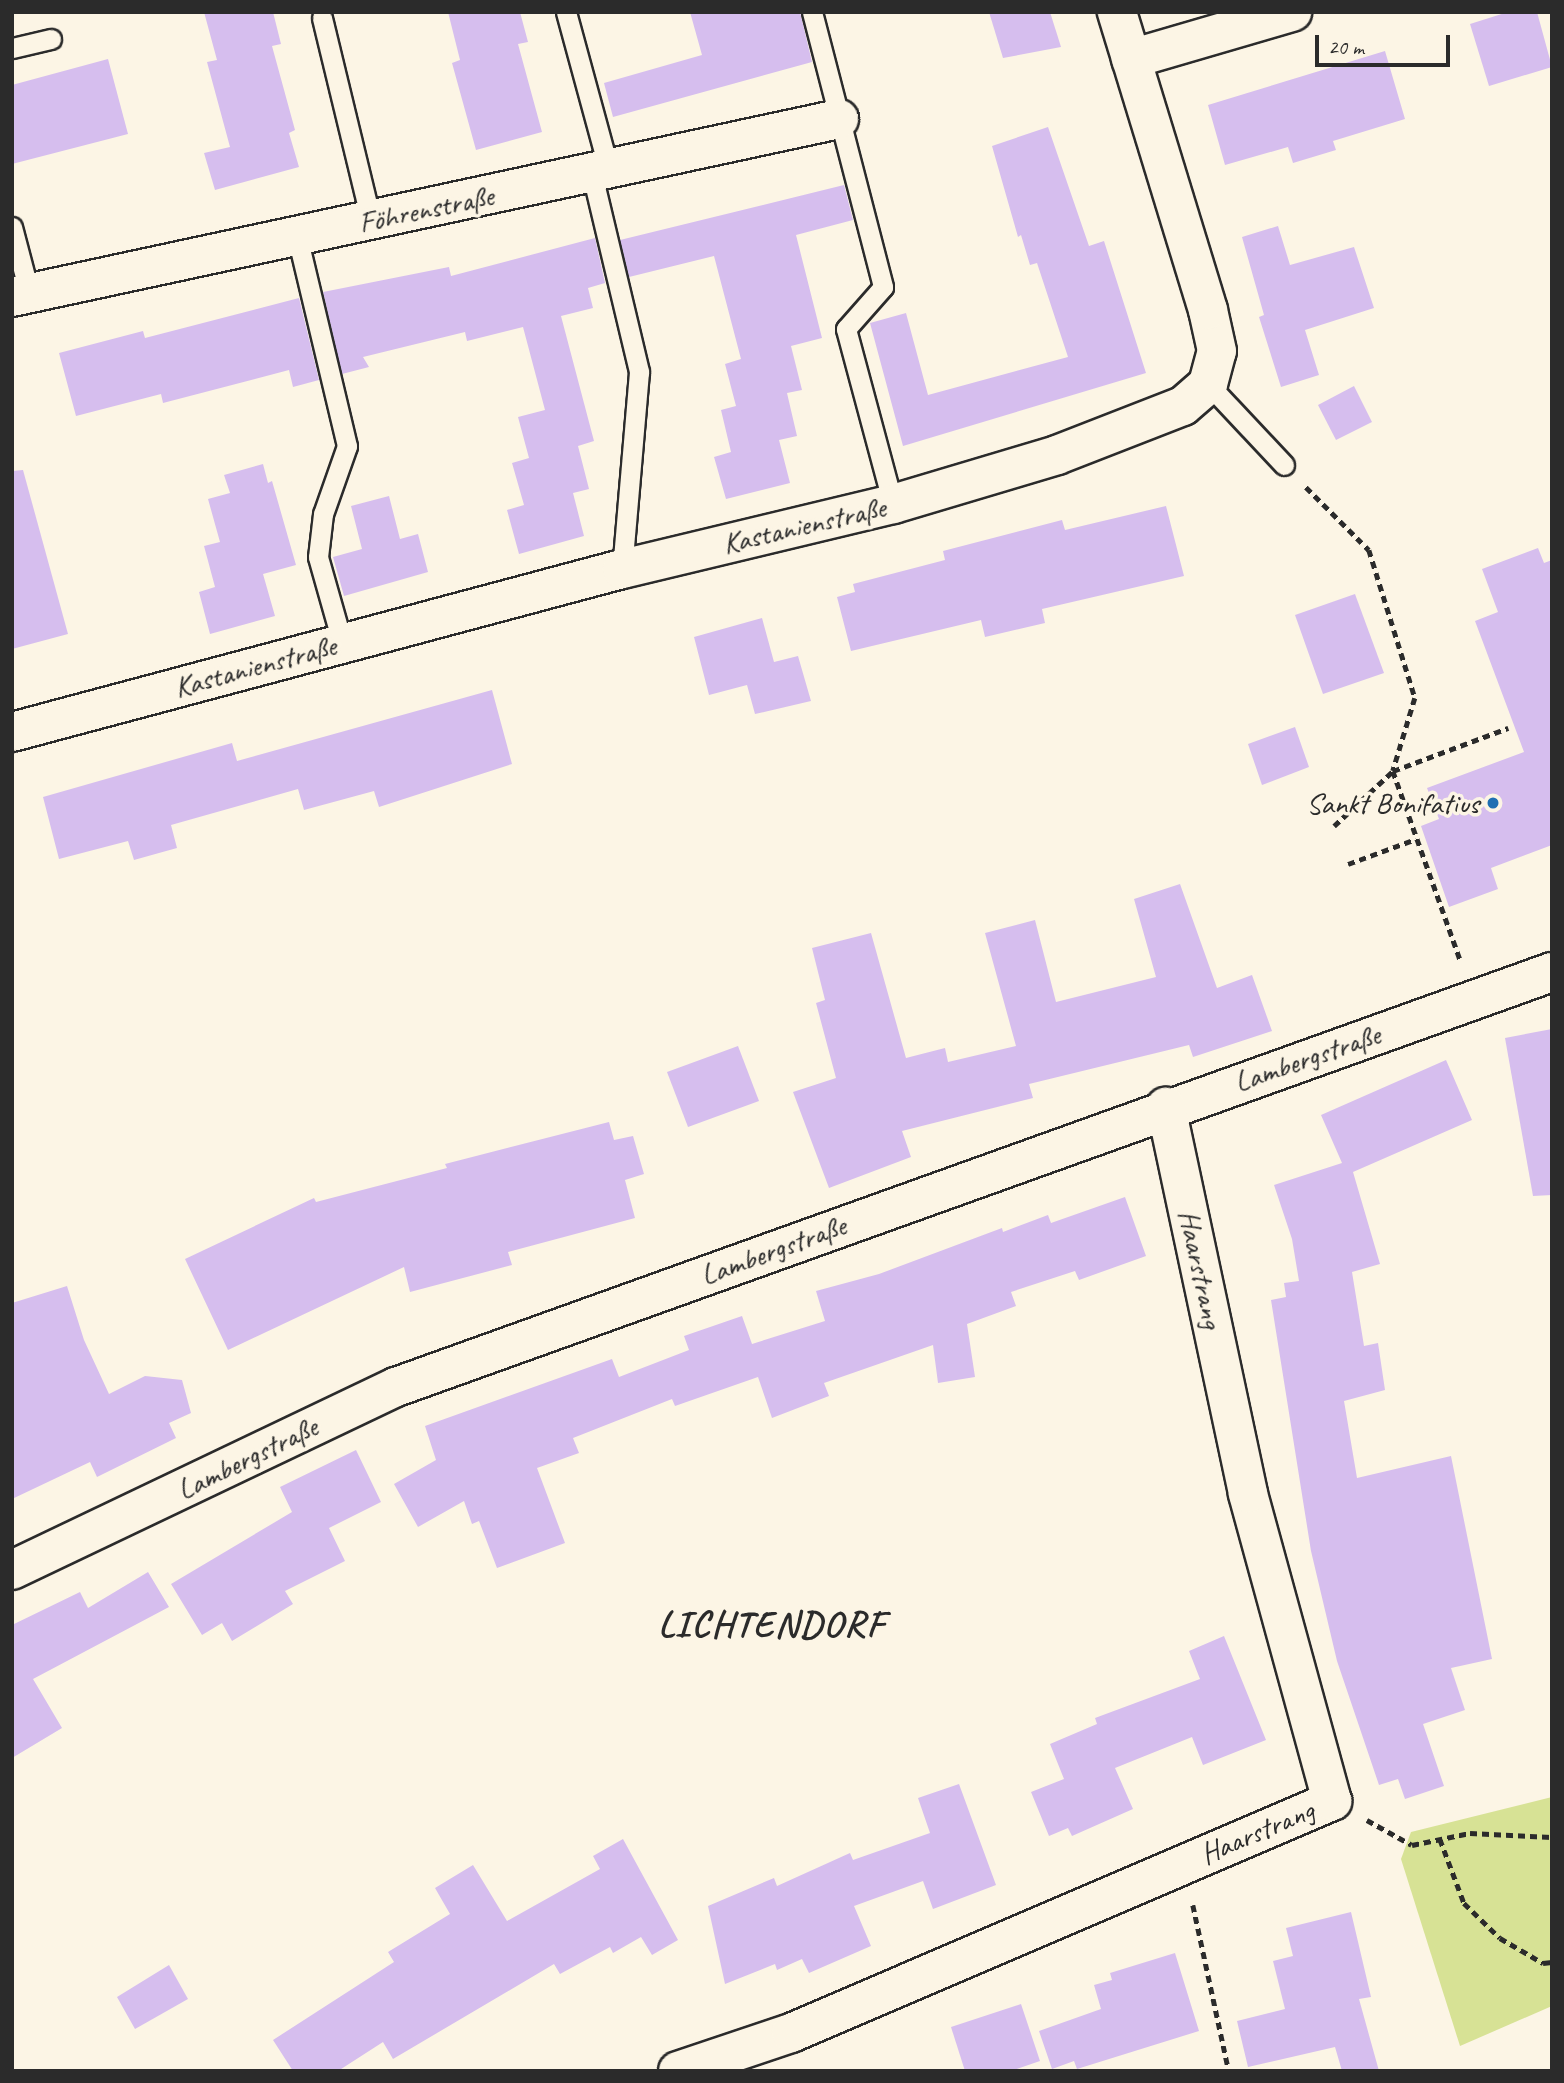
<!DOCTYPE html>
<meta charset="utf-8">
<style>
body{margin:0}
#map{position:relative;width:1564px;height:2083px;overflow:hidden;background:#fcf5e5;font-family:Caveat,sans-serif}
div>[style]{position:absolute}
[style*='--x']{left:calc(var(--x)*1px);top:calc(var(--y)*1px);width:calc(var(--w)*1px);rotate:calc(var(--a)*1deg)}
.green>*{inset:0;background:#d7e295}
.building>*{inset:0;background:#d6beee}
.path>*{height:4.5px;margin-top:-2.25px;transform-origin:0;background:repeating-linear-gradient(90deg,#2b2b2b 0 7px,transparent 0 12px)}
.roads{filter:drop-shadow(2px 0 #2b2b2b) drop-shadow(-2px 0 #2b2b2b) drop-shadow(0 2px #2b2b2b) drop-shadow(0 -2px #2b2b2b)}
.service>*{height:19px;margin:-9.5px;padding:0 9.5px;transform-origin:9.5px;border-radius:9.5px;background:#fcf5e5}
.minor>*{height:38px;margin:-19px;padding:0 19px;transform-origin:19px;border-radius:19px;background:#fcf5e5}
.dots>*{width:19px;height:19px;translate:-50% -50%;box-sizing:border-box;border:4px solid #fcf5e5;border-radius:50%}
span{translate:-50% -50%;white-space:nowrap;text-align:center;line-height:1.15;-webkit-text-stroke:7px #fcf5e5;paint-order:stroke}
.street-label{font-size:30px;color:#2b2b2b}
.poi-label{font-size:30px;color:#2b2b2b}
.right{translate:-100% -50%;text-align:right}
.district-label{font-size:37px;color:#2b2b2b;font-weight:700;letter-spacing:2px}
.frame{position:absolute;inset:0;border:14px solid #2b2b2b;pointer-events:none}
.scale{position:absolute;left:1315px;top:35px;width:135px;height:32px;box-sizing:border-box;border:4px solid #2b2b2b;border-top:0;padding-left:9px;font-size:21px;line-height:24px;white-space:nowrap;color:#2b2b2b;-webkit-text-stroke:5px #fcf5e5;paint-order:stroke}
</style>
<div id="map">
<div class="green">
<div style="clip-path:polygon(1552px 1797px,1552px 2006px,1460px 2046px,1401px 1859px,1411px 1832px)"></div>
</div>
<div class="building">
<div style="clip-path:polygon(204px 12px,273px 12px,281px 44px,272px 46px,295px 130px,289px 133px,299px 167px,215px 190px,204px 153px,230px 147px,207px 62px,217px 60px)"></div>
<div style="clip-path:polygon(448px 12px,520px 12px,528px 42px,518px 44px,542px 132px,476px 150px,452px 63px,460px 60px)"></div>
<div style="clip-path:polygon(690px 12px,800px 12px,812px 62px,613px 117px,604px 83px,702px 55px)"></div>
<div style="clip-path:polygon(989px 12px,1050px 12px,1061px 47px,1003px 58px)"></div>
<div style="clip-path:polygon(1508px 12px,1537px 12px,1552px 67px,1489px 86px,1470px 24px)"></div>
<div style="clip-path:polygon(1385px 51px,1405px 119px,1333px 141px,1336px 150px,1293px 163px,1288px 147px,1225px 165px,1208px 105px)"></div>
<div style="clip-path:polygon(108px 59px,128px 134px,12px 164px,12px 85px)"></div>
<div style="clip-path:polygon(1048px 127px,1089px 246px,1104px 241px,1146px 373px,903px 446px,870px 323px,906px 313px,928px 395px,1068px 357px,1037px 263px,1030px 265px,1021px 235px,1018px 237px,992px 146px)"></div>
<div style="clip-path:polygon(844px 185px,853px 220px,796px 235px,822px 338px,791px 346px,802px 390px,787px 393px,797px 436px,779px 440px,790px 483px,726px 499px,714px 457px,731px 452px,721px 410px,736px 406px,725px 364px,741px 359px,714px 256px,629px 277px,620px 240px)"></div>
<div style="clip-path:polygon(1278px 226px,1290px 265px,1354px 247px,1374px 308px,1305px 330px,1319px 375px,1281px 387px,1259px 317px,1264px 315px,1242px 237px)"></div>
<div style="clip-path:polygon(595px 238px,605px 283px,588px 288px,593px 308px,561px 316px,594px 441px,578px 446px,589px 489px,573px 493px,584px 536px,519px 554px,507px 510px,524px 505px,512px 463px,529px 458px,518px 417px,545px 410px,523px 327px,467px 341px,465px 332px,363px 357px,369px 367px,342px 374px,323px 292px,449px 267px,451px 276px)"></div>
<div style="clip-path:polygon(299px 298px,319px 380px,293px 387px,289px 370px,163px 403px,161px 394px,76px 416px,59px 353px,143px 331px,145px 338px)"></div>
<div style="clip-path:polygon(1354px 386px,1372px 422px,1336px 440px,1318px 405px)"></div>
<div style="clip-path:polygon(263px 464px,268px 483px,272px 481px,296px 565px,263px 574px,275px 616px,210px 634px,199px 592px,215px 587px,204px 546px,220px 542px,208px 499px,230px 493px,224px 475px)"></div>
<div style="clip-path:polygon(23px 470px,68px 634px,12px 649px,12px 471px)"></div>
<div style="clip-path:polygon(389px 496px,400px 539px,418px 534px,428px 572px,344px 596px,333px 557px,362px 549px,351px 506px)"></div>
<div style="clip-path:polygon(1166px 506px,1184px 576px,1042px 609px,1045px 623px,985px 637px,981px 620px,851px 651px,837px 597px,855px 592px,853px 584px,945px 560px,943px 551px,1062px 520px,1065px 530px)"></div>
<div style="clip-path:polygon(1538px 548px,1544px 563px,1552px 560px,1552px 845px,1491px 868px,1498px 889px,1449px 907px,1421px 826px,1439px 819px,1427px 788px,1524px 752px,1475px 621px,1498px 612px,1482px 569px)"></div>
<div style="clip-path:polygon(1355px 594px,1384px 673px,1323px 694px,1295px 615px)"></div>
<div style="clip-path:polygon(762px 618px,774px 662px,798px 656px,811px 701px,755px 714px,747px 685px,709px 695px,694px 637px)"></div>
<div style="clip-path:polygon(492px 690px,512px 764px,379px 807px,374px 791px,304px 810px,298px 789px,171px 825px,177px 848px,159px 853px,134px 860px,128px 841px,59px 859px,43px 797px,232px 743px,237px 761px)"></div>
<div style="clip-path:polygon(1295px 727px,1309px 767px,1262px 785px,1248px 744px)"></div>
<div style="clip-path:polygon(1180px 884px,1217px 988px,1252px 975px,1272px 1031px,1193px 1057px,1189px 1045px,1029px 1084px,1033px 1098px,902px 1131px,911px 1157px,829px 1188px,793px 1092px,836px 1078px,816px 1003px,825px 1000px,812px 948px,871px 933px,906px 1058px,945px 1048px,948px 1062px,1016px 1046px,985px 933px,1035px 920px,1056px 1002px,1156px 977px,1134px 899px)"></div>
<div style="clip-path:polygon(1552px 1029px,1552px 1195px,1533px 1196px,1505px 1038px)"></div>
<div style="clip-path:polygon(738px 1046px,759px 1101px,688px 1127px,667px 1072px)"></div>
<div style="clip-path:polygon(1446px 1060px,1472px 1120px,1353px 1172px,1380px 1264px,1352px 1272px,1364px 1346px,1378px 1343px,1385px 1390px,1344px 1401px,1357px 1478px,1451px 1456px,1492px 1659px,1451px 1668px,1465px 1710px,1423px 1724px,1444px 1786px,1405px 1799px,1398px 1779px,1379px 1785px,1337px 1661px,1311px 1551px,1271px 1300px,1286px 1297px,1284px 1283px,1299px 1281px,1292px 1239px,1274px 1185px,1342px 1163px,1321px 1115px)"></div>
<div style="clip-path:polygon(609px 1122px,614px 1140px,633px 1136px,644px 1174px,625px 1180px,635px 1218px,508px 1252px,512px 1265px,410px 1292px,404px 1267px,228px 1350px,185px 1259px,314px 1198px,316px 1202px,447px 1168px,445px 1164px)"></div>
<div style="clip-path:polygon(1125px 1197px,1146px 1256px,1079px 1280px,1075px 1271px,1011px 1292px,1016px 1306px,967px 1324px,975px 1377px,938px 1383px,933px 1345px,824px 1383px,829px 1396px,772px 1418px,758px 1377px,675px 1406px,672px 1399px,573px 1438px,579px 1453px,537px 1468px,565px 1543px,497px 1568px,479px 1521px,472px 1524px,464px 1501px,418px 1527px,394px 1484px,436px 1460px,425px 1426px,612px 1359px,619px 1377px,689px 1350px,684px 1336px,742px 1316px,752px 1344px,825px 1321px,816px 1291px,879px 1274px,1002px 1228px,1003px 1232px,1048px 1215px,1051px 1223px)"></div>
<div style="clip-path:polygon(67px 1286px,84px 1340px,109px 1394px,145px 1376px,182px 1380px,191px 1413px,169px 1423px,176px 1438px,97px 1477px,90px 1462px,12px 1499px,12px 1303px)"></div>
<div style="clip-path:polygon(356px 1450px,381px 1502px,329px 1528px,345px 1561px,285px 1591px,293px 1604px,232px 1641px,222px 1623px,202px 1635px,171px 1584px,292px 1512px,280px 1487px)"></div>
<div style="clip-path:polygon(148px 1572px,169px 1607px,33px 1679px,62px 1728px,12px 1758px,12px 1625px,80px 1592px,88px 1608px)"></div>
<div style="clip-path:polygon(1224px 1636px,1266px 1740px,1203px 1765px,1192px 1737px,1115px 1768px,1133px 1809px,1072px 1836px,1068px 1828px,1049px 1836px,1031px 1792px,1064px 1779px,1050px 1744px,1097px 1724px,1095px 1718px,1200px 1679px,1189px 1651px)"></div>
<div style="clip-path:polygon(959px 1784px,996px 1885px,933px 1909px,923px 1881px,854px 1906px,871px 1946px,809px 1973px,802px 1959px,777px 1970px,775px 1964px,725px 1984px,708px 1906px,774px 1878px,777px 1886px,850px 1853px,853px 1860px,930px 1833px,918px 1798px)"></div>
<div style="clip-path:polygon(623px 1839px,678px 1940px,652px 1955px,641px 1937px,613px 1953px,610px 1947px,560px 1974px,554px 1964px,393px 2059px,383px 2042px,338px 2071px,293px 2071px,273px 2040px,394px 1962px,388px 1952px,450px 1914px,435px 1888px,473px 1865px,507px 1921px,600px 1869px,593px 1856px)"></div>
<div style="clip-path:polygon(1351px 1912px,1371px 1997px,1359px 1999px,1379px 2071px,1342px 2071px,1335px 2047px,1248px 2067px,1237px 2021px,1285px 2009px,1273px 1961px,1293px 1956px,1286px 1928px)"></div>
<div style="clip-path:polygon(1175px 1953px,1199px 2031px,1077px 2069px,1074px 2061px,1052px 2069px,1039px 2031px,1101px 2009px,1094px 1985px,1112px 1980px,1110px 1973px)"></div>
<div style="clip-path:polygon(169px 1965px,188px 1999px,135px 2029px,117px 1997px)"></div>
<div style="clip-path:polygon(1021px 2004px,1040px 2061px,1011px 2071px,965px 2071px,951px 2027px)"></div>
</div>
<div class="path">
<div style="--x:1306;--y:487;--w:89;--a:45"></div>
<div style="--x:1369;--y:550;--w:155;--a:72.7"></div>
<div style="--x:1415;--y:698;--w:76;--a:106.8"></div>
<div style="--x:1393;--y:771;--w:203;--a:70.4"></div>
<div style="--x:1334;--y:826;--w:81;--a:-43"></div>
<div style="--x:1393;--y:771;--w:123;--a:-20.5"></div>
<div style="--x:1348;--y:864;--w:72;--a:-20.2"></div>
<div style="--x:1367;--y:1820;--w:51;--a:29.1"></div>
<div style="--x:1412;--y:1845;--w:59;--a:-11.7"></div>
<div style="--x:1470;--y:1833;--w:82;--a:2.8"></div>
<div style="--x:1440;--y:1839;--w:68;--a:69.4"></div>
<div style="--x:1464;--y:1903;--w:50;--a:44.2"></div>
<div style="--x:1500;--y:1938;--w:50;--a:30.2"></div>
<div style="--x:1543;--y:1963;--w:9;--a:-6"></div>
<div style="--x:1193;--y:1905;--w:170;--a:77.8"></div>
</div>
<div class="roads">
<div class="service">
<div style="--x:566;--y:12;--w:164;--a:74.8"></div>
<div style="--x:812;--y:12;--w:284;--a:75.5"></div>
<div style="--x:883;--y:287;--w:56;--a:131.4"></div>
<div style="--x:846;--y:329;--w:181;--a:75"></div>
<div style="--x:322;--y:18;--w:209;--a:76.4"></div>
<div style="--x:12;--y:48;--w:40;--a:-13"></div>
<div style="--x:592;--y:174;--w:204;--a:76.6"></div>
<div style="--x:639;--y:372;--w:198;--a:94.9"></div>
<div style="--x:12;--y:227;--w:67;--a:75.3"></div>
<div style="--x:297;--y:236;--w:216;--a:76.6"></div>
<div style="--x:347;--y:446;--w:72;--a:109.4"></div>
<div style="--x:323;--y:514;--w:43;--a:96.6"></div>
<div style="--x:318;--y:557;--w:88;--a:74.2"></div>
<div style="--x:1208;--y:384;--w:111;--a:46.8"></div>
</div>
<div class="minor">
<div style="--x:1131;--y:59;--w:168;--a:-16.3"></div>
<div style="--x:12;--y:297;--w:846;--a:-12.15"></div>
<div style="--x:12;--y:732;--w:631;--a:-14.96"></div>
<div style="--x:622;--y:569;--w:279;--a:-13.5"></div>
<div style="--x:893;--y:504;--w:171;--a:-16.6"></div>
<div style="--x:1057;--y:455;--w:135;--a:-21.3"></div>
<div style="--x:1183;--y:406;--w:33;--a:-41"></div>
<div style="--x:1208;--y:384;--w:34;--a:-75"></div>
<div style="--x:1217;--y:351;--w:42;--a:-102.4"></div>
<div style="--x:1208;--y:310;--w:312;--a:-107"></div>
<div style="--x:12;--y:1570;--w:425;--a:-25.5"></div>
<div style="--x:396;--y:1387;--w:1228;--a:-19.75"></div>
<div style="--x:678;--y:2071;--w:119;--a:-18.6"></div>
<div style="--x:791;--y:2033;--w:589;--a:-23.21"></div>
<div style="--x:1332;--y:1801;--w:319;--a:-105.3"></div>
<div style="--x:1248;--y:1493;--w:395;--a:-102"></div>
</div>
</div>
<div class="dots">
<div style="left:1493px;top:803px;background:#1f6fb2"></div>
</div>
<div class="street-label">
<span style="left:426px;top:209px;rotate:-12deg">Föhrenstraße</span>
<span style="left:804px;top:525px;rotate:-13deg">Kastanienstraße</span>
<span style="left:255px;top:666px;rotate:-15deg">Kastanienstraße</span>
<span style="left:1307px;top:1058px;rotate:-19deg">Lambergstraße</span>
<span style="left:773px;top:1250px;rotate:-20deg">Lambergstraße</span>
<span style="left:1201px;top:1269px;rotate:78deg">Haarstrang</span>
<span style="left:247px;top:1458px;rotate:-26deg">Lambergstraße</span>
<span style="left:1257px;top:1832px;rotate:-23deg">Haarstrang</span>
</div>
<div class="poi-label">
<span class="right" style="left:1479px;top:803px">Sankt Bonifatius</span>
</div>
<div class="district-label">
<span style="left:772px;top:1624px">LICHTENDORF</span>
</div>
<div class="frame"></div>
<div class="scale">20 m</div>
</div>
